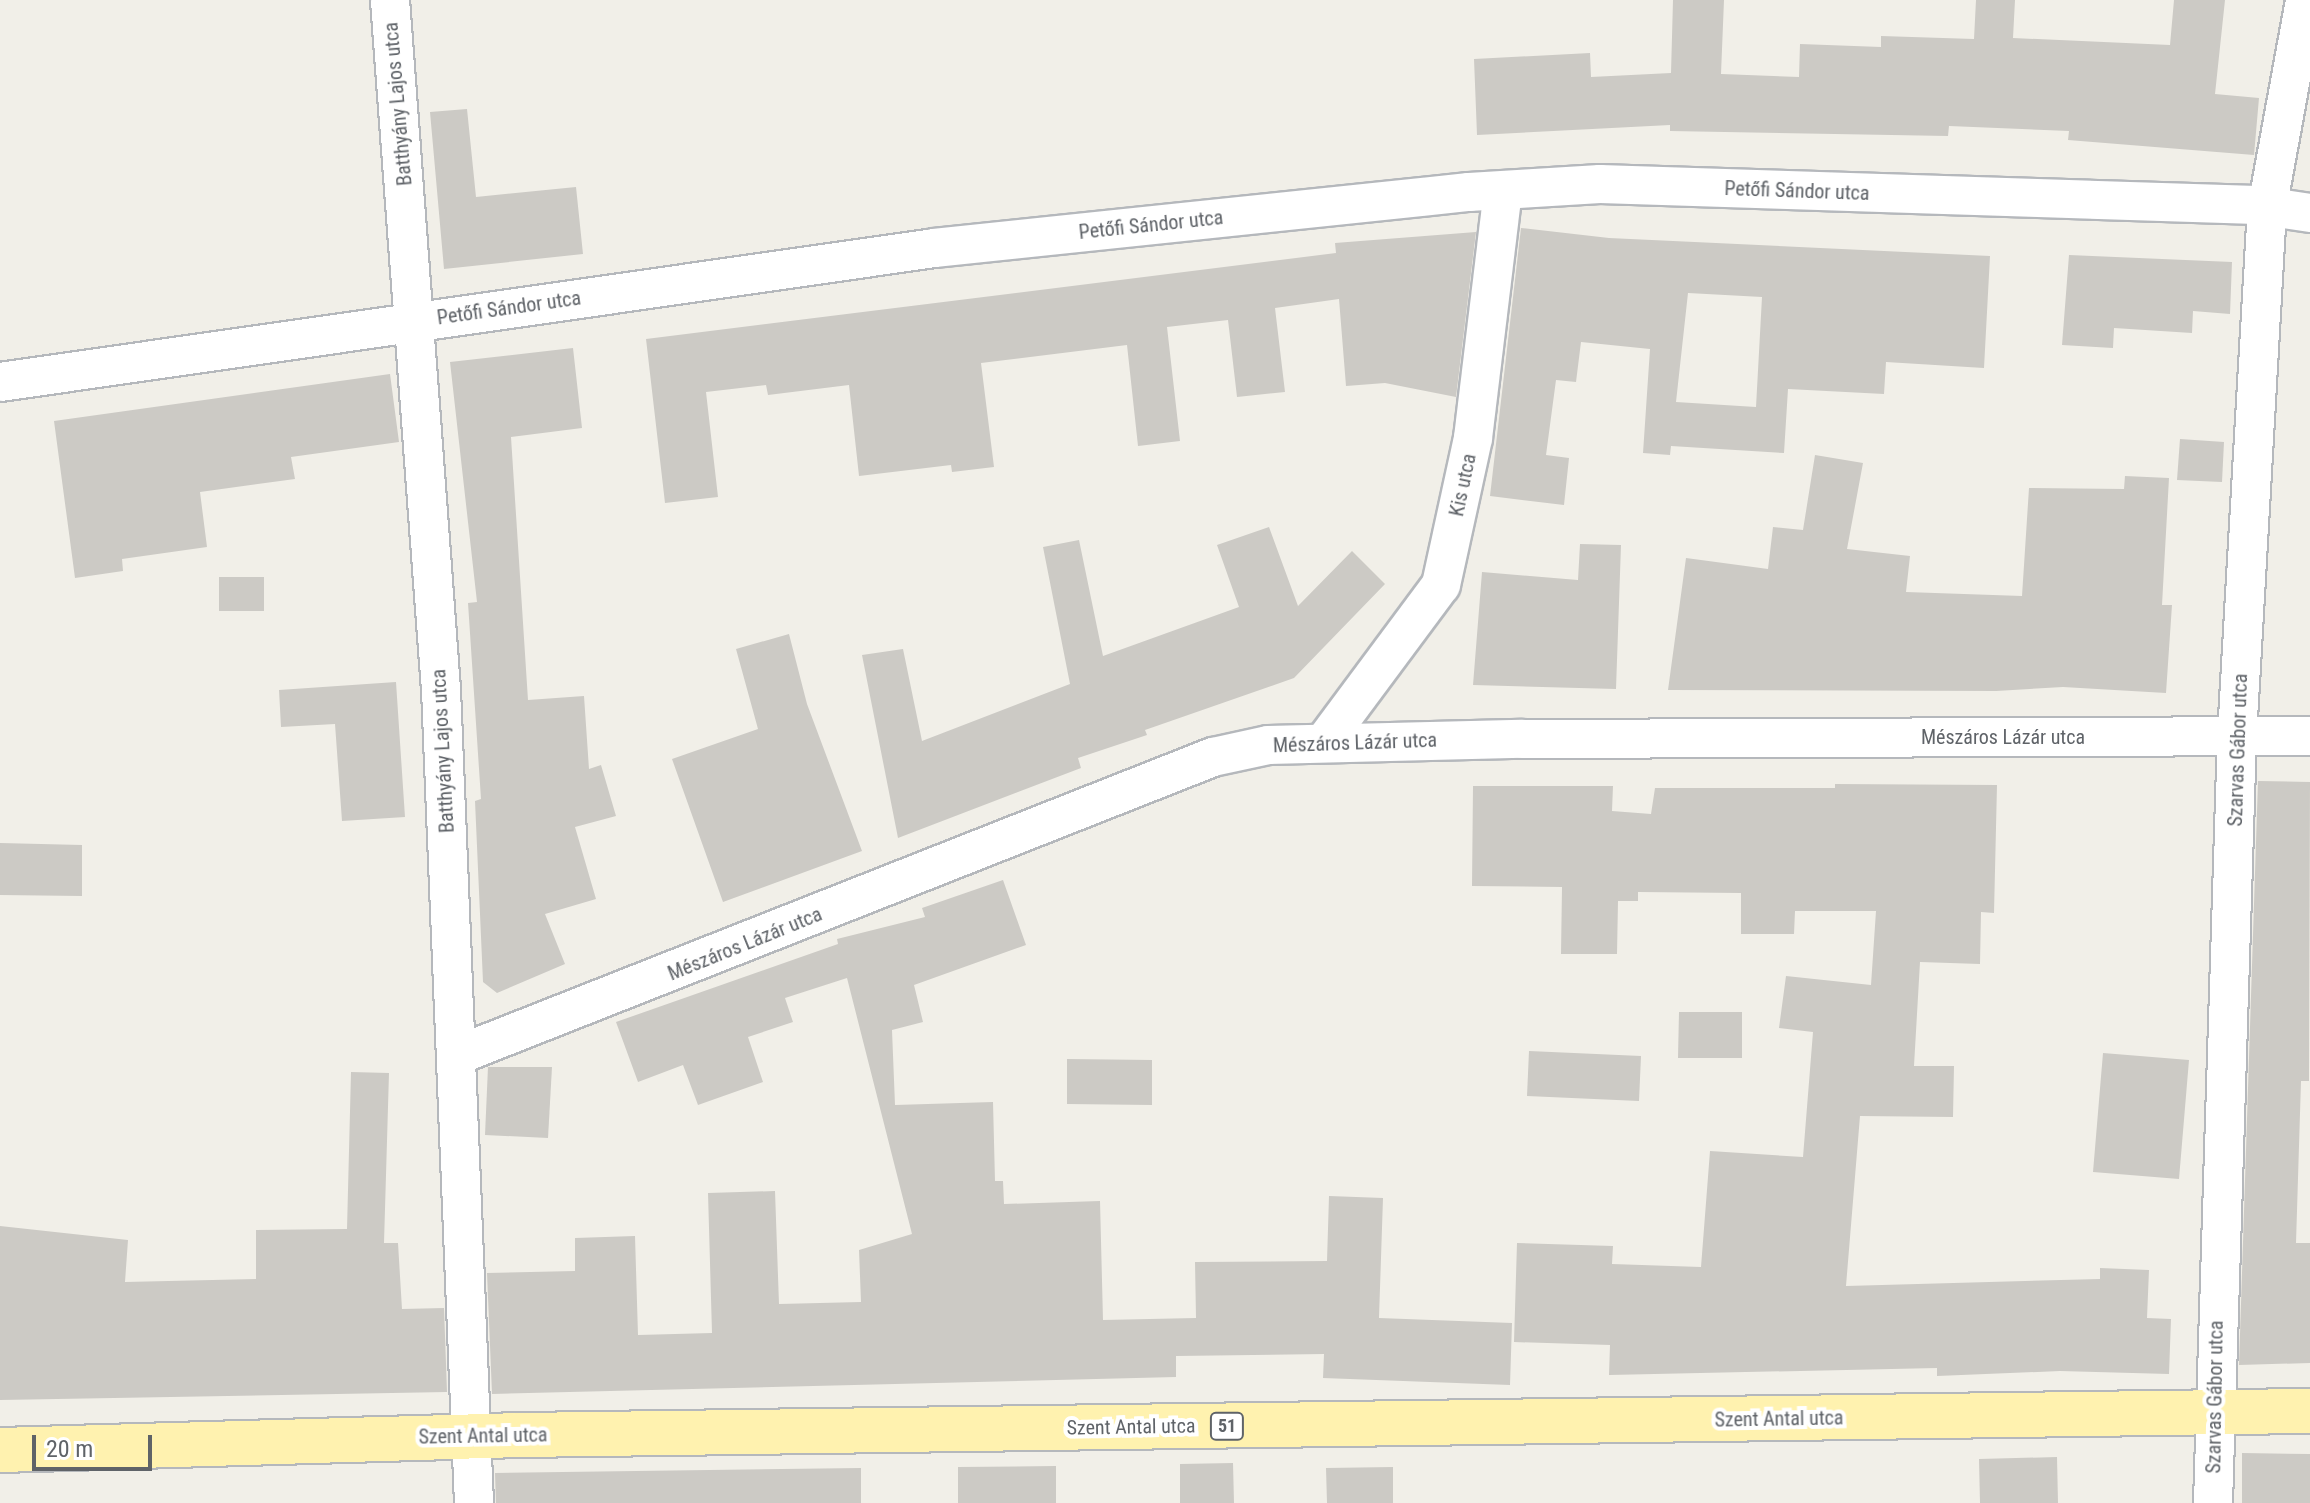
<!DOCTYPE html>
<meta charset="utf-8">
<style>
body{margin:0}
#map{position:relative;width:2310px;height:1503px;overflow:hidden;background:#f1efe8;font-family:"Roboto Condensed",sans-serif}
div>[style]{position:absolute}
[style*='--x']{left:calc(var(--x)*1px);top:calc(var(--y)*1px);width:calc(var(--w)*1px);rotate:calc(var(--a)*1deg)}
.building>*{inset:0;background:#cccac5}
.roads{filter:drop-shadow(2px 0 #b5b8bc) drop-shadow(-2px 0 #b5b8bc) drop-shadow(0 2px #b5b8bc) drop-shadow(0 -2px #b5b8bc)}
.minor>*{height:38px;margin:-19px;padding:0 19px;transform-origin:19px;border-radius:19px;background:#fff}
.primary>*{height:44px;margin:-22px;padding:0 22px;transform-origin:22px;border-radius:22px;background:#fff2af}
span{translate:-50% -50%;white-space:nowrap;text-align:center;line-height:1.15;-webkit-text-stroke:8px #fff;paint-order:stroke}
.shield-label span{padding:2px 6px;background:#fff;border:2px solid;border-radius:6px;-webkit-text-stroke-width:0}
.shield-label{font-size:18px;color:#5f6368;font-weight:700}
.street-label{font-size:20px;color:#5f6368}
.scale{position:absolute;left:32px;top:1435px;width:120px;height:36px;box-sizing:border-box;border:4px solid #5f6368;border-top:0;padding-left:10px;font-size:24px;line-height:28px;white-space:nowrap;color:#5f6368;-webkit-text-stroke:6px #fff;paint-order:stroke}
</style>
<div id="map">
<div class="building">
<div style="clip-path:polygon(1673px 0,1724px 0,1721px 74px,1799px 77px,1800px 44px,1881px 47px,1881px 36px,1974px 39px,1976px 0,2015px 0,2013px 38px,2170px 45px,2174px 0,2225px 0,2215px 94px,2259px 98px,2254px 155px,2068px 140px,2069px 131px,1949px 126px,1948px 136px,1670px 131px,1670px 125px,1477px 135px,1474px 59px,1590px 53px,1591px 77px,1671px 73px)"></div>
<div style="clip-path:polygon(467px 109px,476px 197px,576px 187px,583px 254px,444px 269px,430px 112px)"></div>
<div style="clip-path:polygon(evenodd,1521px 228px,1609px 238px,1990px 256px,1984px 368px,1886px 362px,1884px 394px,1788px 389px,1784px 453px,1671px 446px,1670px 455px,1643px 453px,1650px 349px,1581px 342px,1576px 382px,1556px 380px,1546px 455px,1569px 458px,1564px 505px,1490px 496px,1521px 228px,1688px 293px,1762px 297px,1756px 407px,1676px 402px,1688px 293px)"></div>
<div style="clip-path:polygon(1476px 232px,1456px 397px,1385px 383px,1346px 386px,1339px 299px,1275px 308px,1285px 392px,1237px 397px,1228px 320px,1167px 327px,1180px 441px,1138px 446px,1127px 345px,981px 363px,994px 467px,952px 472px,951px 465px,859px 476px,849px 385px,768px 395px,766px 385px,706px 392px,718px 497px,665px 503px,646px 339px,1336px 253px,1335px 243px)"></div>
<div style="clip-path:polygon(2069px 255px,2232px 262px,2230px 314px,2193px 311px,2192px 333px,2114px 328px,2113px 348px,2062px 345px)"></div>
<div style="clip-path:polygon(573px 348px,582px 428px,511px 437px,528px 700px,584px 696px,589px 769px,601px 765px,616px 816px,575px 827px,596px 899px,545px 914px,565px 964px,497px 993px,483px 982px,475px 801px,481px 799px,468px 603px,477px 602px,450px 362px)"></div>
<div style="clip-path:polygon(390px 374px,399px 442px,291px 457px,295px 479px,200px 492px,207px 547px,122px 559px,123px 571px,75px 578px,54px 421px)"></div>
<div style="clip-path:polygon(2180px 439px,2224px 442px,2222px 482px,2177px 480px)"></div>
<div style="clip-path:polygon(1815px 455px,1863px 463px,1847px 549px,1910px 556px,1906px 592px,2022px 596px,2029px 488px,2124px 489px,2125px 476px,2169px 478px,2162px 605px,2172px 605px,2166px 693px,2063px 687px,1996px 691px,1668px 690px,1686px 558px,1768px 569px,1773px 527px,1803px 530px)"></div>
<div style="clip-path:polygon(1269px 527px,1298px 606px,1352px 551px,1385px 584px,1294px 678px,1145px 730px,1147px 735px,1078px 758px,1081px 768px,898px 838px,862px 655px,903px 649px,922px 741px,1070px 684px,1043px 547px,1079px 540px,1103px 656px,1239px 607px,1217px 545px)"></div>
<div style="clip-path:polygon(1580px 544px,1621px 545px,1616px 689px,1473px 685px,1482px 572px,1578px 580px)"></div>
<div style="clip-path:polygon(219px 577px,264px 577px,264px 611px,219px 611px)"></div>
<div style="clip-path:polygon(789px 634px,807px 704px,862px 851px,723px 902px,672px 759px,758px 729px,736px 649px)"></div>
<div style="clip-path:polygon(396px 682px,405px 817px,342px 821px,335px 724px,281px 727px,279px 690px)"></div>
<div style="clip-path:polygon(2258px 781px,2310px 782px,2309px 1081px,2301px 1081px,2296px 1243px,2310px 1243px,2310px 1363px,2239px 1365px)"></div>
<div style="clip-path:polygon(1835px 784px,1997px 785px,1994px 913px,1981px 912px,1980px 964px,1920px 962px,1914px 1066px,1954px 1066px,1953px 1117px,1860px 1116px,1846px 1286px,2100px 1279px,2100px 1268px,2149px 1270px,2147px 1318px,2171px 1319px,2169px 1374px,2060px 1371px,1937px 1376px,1937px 1368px,1609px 1375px,1610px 1345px,1514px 1342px,1517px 1243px,1613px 1246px,1612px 1264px,1701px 1267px,1710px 1151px,1803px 1157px,1813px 1032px,1779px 1028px,1786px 976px,1871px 985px,1876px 911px,1795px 911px,1794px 934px,1741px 934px,1741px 893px,1638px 892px,1638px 901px,1618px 901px,1617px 954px,1561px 954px,1562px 887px,1472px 886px,1473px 786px,1613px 786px,1612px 811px,1651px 814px,1655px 788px,1835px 788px)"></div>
<div style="clip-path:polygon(0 843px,82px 845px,82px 896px,0 895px)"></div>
<div style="clip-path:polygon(1003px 880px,1026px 945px,914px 985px,923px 1022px,892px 1030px,895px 1105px,993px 1102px,995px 1181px,1003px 1181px,1004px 1204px,1100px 1201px,1103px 1320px,1196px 1318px,1195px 1262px,1327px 1261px,1329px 1196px,1383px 1198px,1379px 1318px,1512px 1323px,1510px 1385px,1323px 1378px,1324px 1354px,1176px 1356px,1176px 1377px,492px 1394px,487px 1273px,575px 1271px,575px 1238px,635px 1236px,638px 1335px,712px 1333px,708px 1193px,775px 1191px,779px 1304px,861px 1302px,859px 1250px,912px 1234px,847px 978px,785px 998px,793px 1022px,748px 1037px,763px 1082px,698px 1105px,683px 1065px,638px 1082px,616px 1022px,838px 944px,837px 939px,925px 917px,922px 908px)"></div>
<div style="clip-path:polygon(1679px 1012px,1742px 1012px,1742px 1058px,1678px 1058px)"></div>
<div style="clip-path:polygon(1529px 1051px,1641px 1056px,1639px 1101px,1527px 1096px)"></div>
<div style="clip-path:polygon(2103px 1053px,2189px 1060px,2179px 1179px,2093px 1172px)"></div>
<div style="clip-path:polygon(1067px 1059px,1152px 1060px,1152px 1105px,1067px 1104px)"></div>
<div style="clip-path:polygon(488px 1067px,552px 1067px,548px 1138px,485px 1135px)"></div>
<div style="clip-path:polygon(351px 1072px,389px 1073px,384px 1243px,398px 1243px,402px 1309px,444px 1308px,447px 1392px,0 1400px,0 1226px,128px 1240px,125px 1282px,256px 1279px,256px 1230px,347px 1229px)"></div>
<div style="clip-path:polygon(2242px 1453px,2310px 1454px,2310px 1503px,2242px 1503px)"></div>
<div style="clip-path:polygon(2057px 1457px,2058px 1503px,1980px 1503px,1979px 1459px)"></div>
<div style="clip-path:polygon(1233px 1463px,1234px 1503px,1180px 1503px,1180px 1464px)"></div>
<div style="clip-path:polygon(1056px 1466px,1056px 1503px,958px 1503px,958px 1467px)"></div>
<div style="clip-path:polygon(1393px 1467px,1393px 1503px,1327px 1503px,1326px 1468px)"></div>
<div style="clip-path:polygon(861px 1468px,861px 1503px,496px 1503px,495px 1473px)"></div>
</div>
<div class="roads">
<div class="minor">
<div style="--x:390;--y:0;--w:691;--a:85.77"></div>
<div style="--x:441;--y:689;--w:815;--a:87.68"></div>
<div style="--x:0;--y:382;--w:944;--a:-8.16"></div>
<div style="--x:934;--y:248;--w:538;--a:-5.98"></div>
<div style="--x:1469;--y:192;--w:131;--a:-3.5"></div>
<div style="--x:1600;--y:184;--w:657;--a:1.83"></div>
<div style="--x:2257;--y:205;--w:54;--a:8.6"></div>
<div style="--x:1325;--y:741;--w:194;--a:-53.4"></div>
<div style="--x:1441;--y:585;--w:150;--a:-77.7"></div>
<div style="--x:1473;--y:438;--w:249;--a:-83.1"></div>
<div style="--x:458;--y:1055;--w:812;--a:-21.54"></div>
<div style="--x:1213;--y:757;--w:56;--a:-12.3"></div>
<div style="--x:1268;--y:745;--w:254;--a:-1.4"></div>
<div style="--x:1522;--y:739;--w:788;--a:-0.22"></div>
<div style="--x:2213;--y:1503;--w:767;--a:-88.21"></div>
<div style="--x:2237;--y:736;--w:529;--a:-86.75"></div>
<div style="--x:2267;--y:208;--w:211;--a:-79.6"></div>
</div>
<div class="primary">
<div style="--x:0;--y:1450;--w:520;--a:-1.65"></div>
<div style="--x:520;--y:1435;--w:1790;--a:-0.77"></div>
</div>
</div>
<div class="shield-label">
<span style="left:1227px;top:1426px">51</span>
</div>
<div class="street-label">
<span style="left:398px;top:104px;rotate:-95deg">Batthyány Lajos utca</span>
<span style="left:1797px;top:191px;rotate:2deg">Petőfi Sándor utca</span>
<span style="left:1151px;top:225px;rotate:-6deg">Petőfi Sándor utca</span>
<span style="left:509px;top:308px;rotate:-8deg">Petőfi Sándor utca</span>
<span style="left:1463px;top:485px;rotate:-78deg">Kis utca</span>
<span style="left:2003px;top:737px">Mészáros Lázár utca</span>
<span style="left:1355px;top:743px;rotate:-2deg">Mészáros Lázár utca</span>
<span style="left:2238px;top:750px;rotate:-88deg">Szarvas Gábor utca</span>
<span style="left:443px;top:751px;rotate:-93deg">Batthyány Lajos utca</span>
<span style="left:745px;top:944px;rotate:-22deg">Mészáros Lázár utca</span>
<span style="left:2215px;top:1397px;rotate:-89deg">Szarvas Gábor utca</span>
<span style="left:1779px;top:1419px;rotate:-1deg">Szent Antal utca</span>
<span style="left:1131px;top:1427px;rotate:-1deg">Szent Antal utca</span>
<span style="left:483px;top:1436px;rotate:-1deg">Szent Antal utca</span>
</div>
<div class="scale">20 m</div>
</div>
